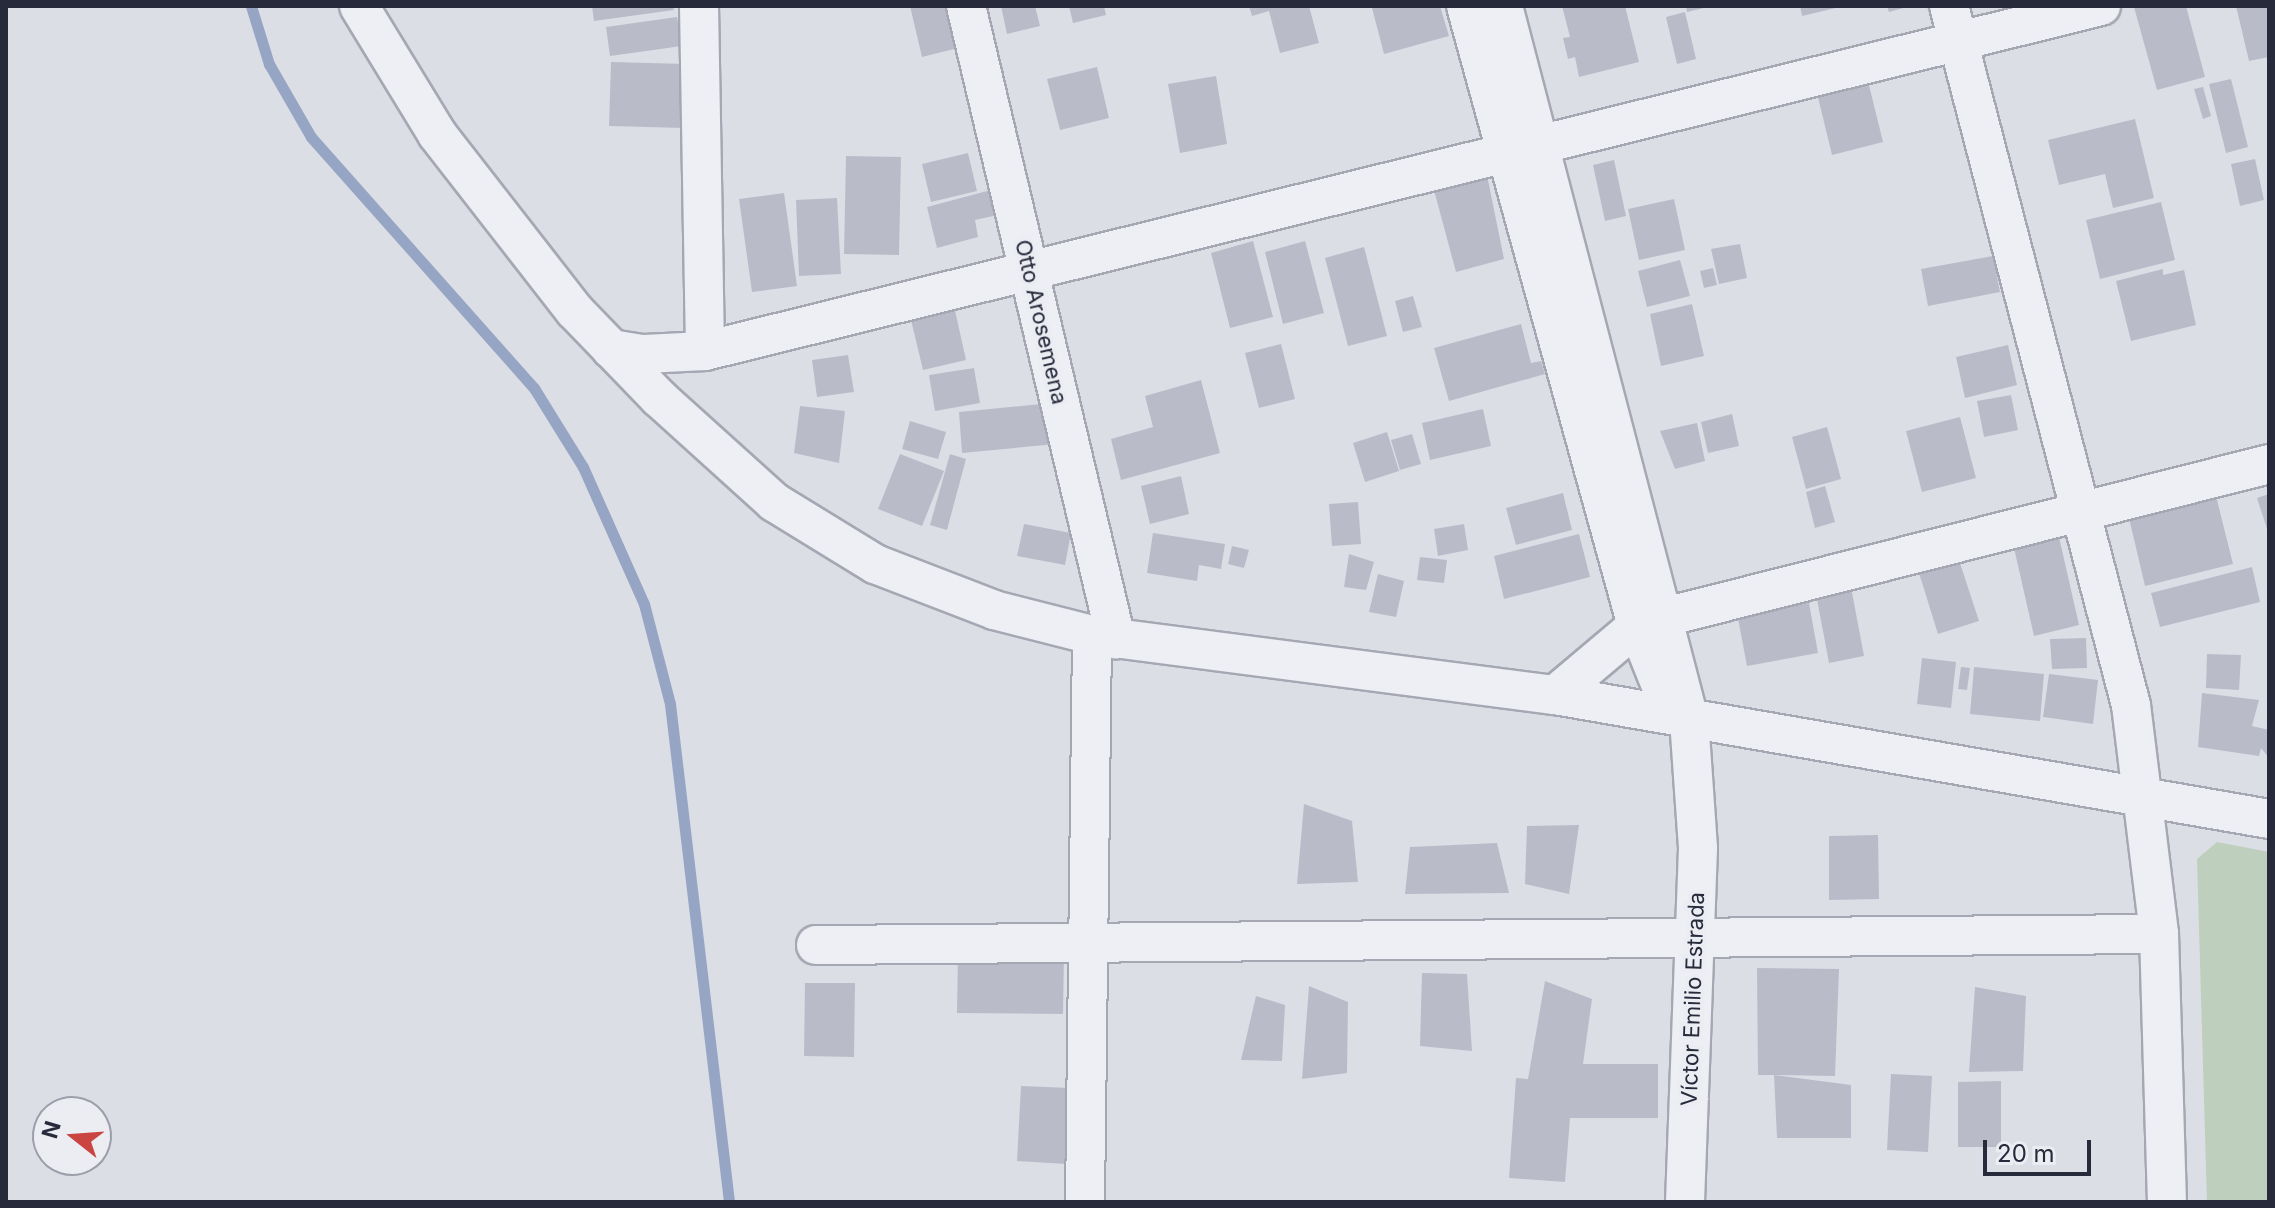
<!DOCTYPE html>
<meta charset="utf-8">
<style>
body{margin:0}
#map{position:relative;width:2275px;height:1208px;overflow:hidden;background:#dcdee6;font-family:Inter,sans-serif}
div>[style]{position:absolute}
[style*='--x']{left:calc(var(--x)*1px);top:calc(var(--y)*1px);width:calc(var(--w)*1px);rotate:calc(var(--a)*1deg)}
.green>*{inset:0;background:#becfbd}
.stream>*{height:11px;margin:-5.5px;padding:0 5.5px;transform-origin:5.5px;border-radius:5.5px;background:#97a5c5}
.building>*{inset:0;background:#b9bcc8}
.roads{filter:drop-shadow(2px 0 #a5a8b3) drop-shadow(-2px 0 #a5a8b3) drop-shadow(0 2px #a5a8b3) drop-shadow(0 -2px #a5a8b3)}
.street>*{height:38px;margin:-19px;padding:0 19px;transform-origin:19px;border-radius:19px;background:#eeeff4}
span{translate:-50% -50%;white-space:nowrap;text-align:center;line-height:1.15;-webkit-text-stroke:8px #ebedf3;paint-order:stroke}
.street-label{font-size:22px;color:#262a3b}
.frame{position:absolute;inset:0;border:8px solid #262a3b;pointer-events:none}
.north{position:absolute;left:32px;top:1096px;width:80px;height:80px;box-sizing:border-box;background:#ebedf3;border:2px solid #9c9fa9;border-radius:50%;rotate:287deg;font-size:22px;font-weight:700;line-height:32px;text-align:center;color:#262a3b}
.north::after{content:'';display:block;margin:auto;width:28px;height:36px;background:#ca4441;clip-path:polygon(50% 0,100% 100%,50% 72%,0 100%)}
.scale{position:absolute;left:1983px;top:1140px;width:108px;height:36px;box-sizing:border-box;border:4px solid #262a3b;border-top:0;padding-left:10px;font-size:24px;line-height:28px;white-space:nowrap;color:#262a3b;-webkit-text-stroke:6px #ebedf3;paint-order:stroke}
</style>
<div id="map">
<div class="green">
<div style="clip-path:polygon(2217px 842px,2269px 852px,2269px 1202px,2207px 1202px,2197px 859px)"></div>
</div>
<div class="stream">
<div style="--x:251;--y:6;--w:61;--a:72.8"></div>
<div style="--x:269;--y:64;--w:84;--a:60.1"></div>
<div style="--x:311;--y:137;--w:336;--a:48.4"></div>
<div style="--x:534;--y:388;--w:93;--a:58.2"></div>
<div style="--x:583;--y:467;--w:150;--a:66"></div>
<div style="--x:644;--y:604;--w:103;--a:75.4"></div>
<div style="--x:670;--y:704;--w:501;--a:83.24"></div>
</div>
<div class="building">
<div style="clip-path:polygon(592px 6px,673px 6px,674px 10px,594px 21px)"></div>
<div style="clip-path:polygon(910px 6px,948px 6px,958px 48px,922px 57px)"></div>
<div style="clip-path:polygon(1001px 6px,1035px 6px,1040px 26px,1007px 34px)"></div>
<div style="clip-path:polygon(1069px 6px,1104px 6px,1106px 15px,1073px 23px)"></div>
<div style="clip-path:polygon(1249px 6px,1309px 6px,1319px 43px,1280px 53px,1269px 11px,1252px 16px)"></div>
<div style="clip-path:polygon(1440px 6px,1449px 36px,1384px 54px,1372px 8px)"></div>
<div style="clip-path:polygon(1562px 6px,1625px 6px,1639px 62px,1579px 77px,1575px 57px,1568px 59px,1563px 38px,1570px 37px)"></div>
<div style="clip-path:polygon(1686px 6px,1708px 6px,1708px 7px,1687px 12px)"></div>
<div style="clip-path:polygon(1800px 6px,1840px 6px,1840px 7px,1802px 16px)"></div>
<div style="clip-path:polygon(1887px 6px,1907px 6px,1907px 7px,1889px 12px)"></div>
<div style="clip-path:polygon(2139px 6px,2186px 6px,2205px 77px,2157px 90px,2134px 7px)"></div>
<div style="clip-path:polygon(2236px 6px,2269px 6px,2269px 57px,2249px 61px)"></div>
<div style="clip-path:polygon(1685px 12px,1696px 59px,1677px 64px,1666px 17px)"></div>
<div style="clip-path:polygon(677px 17px,682px 46px,610px 56px,606px 27px)"></div>
<div style="clip-path:polygon(611px 62px,686px 64px,684px 128px,609px 126px)"></div>
<div style="clip-path:polygon(1097px 67px,1109px 118px,1060px 130px,1047px 79px)"></div>
<div style="clip-path:polygon(1216px 76px,1227px 144px,1180px 153px,1168px 84px)"></div>
<div style="clip-path:polygon(2231px 79px,2248px 147px,2226px 153px,2209px 84px)"></div>
<div style="clip-path:polygon(1868px 81px,1883px 142px,1832px 155px,1817px 93px)"></div>
<div style="clip-path:polygon(2203px 87px,2211px 116px,2203px 119px,2194px 89px)"></div>
<div style="clip-path:polygon(2135px 119px,2154px 198px,2113px 208px,2105px 174px,2059px 185px,2048px 140px)"></div>
<div style="clip-path:polygon(968px 153px,977px 191px,931px 202px,922px 164px)"></div>
<div style="clip-path:polygon(846px 156px,901px 157px,899px 255px,844px 254px)"></div>
<div style="clip-path:polygon(2255px 159px,2264px 200px,2240px 206px,2231px 164px)"></div>
<div style="clip-path:polygon(1614px 160px,1626px 216px,1605px 221px,1593px 165px)"></div>
<div style="clip-path:polygon(1487px 175px,1504px 259px,1456px 272px,1434px 190px)"></div>
<div style="clip-path:polygon(991px 190px,998px 215px,975px 220px,978px 237px,937px 248px,927px 207px)"></div>
<div style="clip-path:polygon(784px 193px,797px 286px,752px 292px,739px 199px)"></div>
<div style="clip-path:polygon(837px 198px,841px 274px,799px 276px,796px 200px)"></div>
<div style="clip-path:polygon(1674px 199px,1685px 250px,1639px 260px,1628px 209px)"></div>
<div style="clip-path:polygon(2161px 202px,2175px 260px,2100px 279px,2086px 220px)"></div>
<div style="clip-path:polygon(1253px 241px,1273px 317px,1230px 328px,1211px 253px)"></div>
<div style="clip-path:polygon(1305px 241px,1324px 313px,1283px 324px,1265px 252px)"></div>
<div style="clip-path:polygon(1740px 244px,1747px 278px,1719px 284px,1711px 249px)"></div>
<div style="clip-path:polygon(1364px 247px,1387px 336px,1348px 346px,1325px 258px)"></div>
<div style="clip-path:polygon(1993px 256px,2000px 292px,1928px 306px,1921px 269px)"></div>
<div style="clip-path:polygon(1680px 260px,1690px 296px,1647px 307px,1638px 271px)"></div>
<div style="clip-path:polygon(1713px 268px,1717px 285px,1704px 288px,1700px 271px)"></div>
<div style="clip-path:polygon(2163px 269px,2163px 275px,2184px 270px,2196px 325px,2131px 341px,2116px 281px)"></div>
<div style="clip-path:polygon(1413px 296px,1422px 327px,1403px 332px,1395px 301px)"></div>
<div style="clip-path:polygon(1692px 304px,1704px 356px,1661px 366px,1650px 314px)"></div>
<div style="clip-path:polygon(954px 306px,966px 360px,923px 370px,910px 316px)"></div>
<div style="clip-path:polygon(1521px 324px,1531px 363px,1541px 361px,1545px 374px,1449px 401px,1434px 348px)"></div>
<div style="clip-path:polygon(1281px 344px,1295px 399px,1259px 408px,1245px 353px)"></div>
<div style="clip-path:polygon(2008px 345px,2017px 385px,1965px 398px,1956px 357px)"></div>
<div style="clip-path:polygon(848px 355px,854px 392px,817px 397px,812px 360px)"></div>
<div style="clip-path:polygon(974px 368px,980px 403px,935px 411px,929px 375px)"></div>
<div style="clip-path:polygon(1201px 380px,1220px 453px,1121px 480px,1111px 439px,1153px 427px,1145px 396px)"></div>
<div style="clip-path:polygon(2011px 395px,2018px 430px,1984px 437px,1977px 401px)"></div>
<div style="clip-path:polygon(1052px 403px,1056px 444px,962px 453px,959px 412px)"></div>
<div style="clip-path:polygon(800px 406px,845px 411px,839px 463px,794px 453px)"></div>
<div style="clip-path:polygon(1483px 409px,1491px 446px,1430px 460px,1422px 423px)"></div>
<div style="clip-path:polygon(1732px 414px,1739px 446px,1708px 453px,1701px 422px)"></div>
<div style="clip-path:polygon(1960px 417px,1976px 478px,1922px 492px,1906px 431px)"></div>
<div style="clip-path:polygon(910px 421px,946px 432px,938px 459px,902px 449px)"></div>
<div style="clip-path:polygon(1697px 423px,1705px 461px,1675px 469px,1660px 431px)"></div>
<div style="clip-path:polygon(1827px 427px,1841px 479px,1806px 489px,1792px 437px)"></div>
<div style="clip-path:polygon(1387px 432px,1399px 471px,1365px 482px,1353px 443px)"></div>
<div style="clip-path:polygon(1412px 434px,1421px 464px,1400px 470px,1391px 440px)"></div>
<div style="clip-path:polygon(900px 454px,944px 471px,922px 526px,878px 509px)"></div>
<div style="clip-path:polygon(950px 454px,966px 459px,947px 530px,930px 525px)"></div>
<div style="clip-path:polygon(1181px 476px,1189px 514px,1150px 524px,1141px 486px)"></div>
<div style="clip-path:polygon(1825px 486px,1835px 522px,1815px 528px,1806px 492px)"></div>
<div style="clip-path:polygon(1563px 493px,1572px 530px,1516px 545px,1506px 508px)"></div>
<div style="clip-path:polygon(2269px 494px,2269px 532px,2268px 532px,2257px 498px)"></div>
<div style="clip-path:polygon(2216px 496px,2233px 564px,2145px 586px,2129px 518px)"></div>
<div style="clip-path:polygon(1358px 502px,1361px 544px,1332px 546px,1329px 504px)"></div>
<div style="clip-path:polygon(1024px 524px,1071px 533px,1065px 565px,1017px 556px)"></div>
<div style="clip-path:polygon(1464px 524px,1468px 550px,1438px 556px,1434px 529px)"></div>
<div style="clip-path:polygon(1153px 533px,1225px 544px,1221px 569px,1199px 565px,1197px 581px,1147px 573px)"></div>
<div style="clip-path:polygon(1579px 534px,1590px 577px,1504px 599px,1494px 556px)"></div>
<div style="clip-path:polygon(2059px 537px,2079px 625px,2034px 636px,2014px 548px)"></div>
<div style="clip-path:polygon(1232px 546px,1249px 550px,1244px 568px,1228px 564px)"></div>
<div style="clip-path:polygon(1349px 554px,1374px 562px,1366px 590px,1344px 587px)"></div>
<div style="clip-path:polygon(1420px 557px,1447px 560px,1444px 583px,1417px 580px)"></div>
<div style="clip-path:polygon(1959px 560px,1979px 621px,1938px 634px,1919px 573px)"></div>
<div style="clip-path:polygon(2252px 567px,2260px 602px,2160px 627px,2151px 593px)"></div>
<div style="clip-path:polygon(1378px 574px,1404px 581px,1396px 617px,1369px 612px)"></div>
<div style="clip-path:polygon(1851px 587px,1864px 656px,1829px 663px,1816px 594px)"></div>
<div style="clip-path:polygon(1770px 601px,1772px 610px,1809px 603px,1818px 653px,1747px 666px,1736px 608px)"></div>
<div style="clip-path:polygon(2086px 638px,2087px 668px,2052px 669px,2050px 639px)"></div>
<div style="clip-path:polygon(2207px 654px,2241px 655px,2239px 690px,2206px 688px)"></div>
<div style="clip-path:polygon(1922px 658px,1956px 662px,1951px 708px,1917px 704px)"></div>
<div style="clip-path:polygon(1961px 667px,1970px 668px,1967px 690px,1958px 689px)"></div>
<div style="clip-path:polygon(1974px 667px,2044px 674px,2040px 721px,1970px 714px)"></div>
<div style="clip-path:polygon(2049px 674px,2098px 680px,2093px 724px,2043px 717px)"></div>
<div style="clip-path:polygon(2202px 693px,2259px 700px,2252px 726px,2269px 730px,2269px 758px,2261px 748px,2259px 756px,2198px 747px)"></div>
<div style="clip-path:polygon(1304px 804px,1352px 821px,1358px 882px,1297px 884px)"></div>
<div style="clip-path:polygon(1579px 825px,1569px 894px,1525px 884px,1527px 826px)"></div>
<div style="clip-path:polygon(1878px 835px,1879px 899px,1829px 900px,1829px 836px)"></div>
<div style="clip-path:polygon(1497px 843px,1509px 893px,1405px 894px,1410px 847px)"></div>
<div style="clip-path:polygon(958px 952px,1064px 953px,1063px 1014px,957px 1013px)"></div>
<div style="clip-path:polygon(1757px 968px,1839px 969px,1835px 1076px,1774px 1075px,1851px 1085px,1851px 1138px,1777px 1138px,1774px 1075px,1758px 1075px)"></div>
<div style="clip-path:polygon(1422px 973px,1467px 974px,1472px 1051px,1420px 1046px)"></div>
<div style="clip-path:polygon(1545px 981px,1592px 999px,1583px 1064px,1658px 1064px,1658px 1118px,1570px 1118px,1565px 1182px,1509px 1178px,1516px 1078px,1528px 1079px)"></div>
<div style="clip-path:polygon(805px 983px,855px 983px,854px 1057px,804px 1056px)"></div>
<div style="clip-path:polygon(1309px 986px,1348px 1002px,1347px 1073px,1302px 1079px)"></div>
<div style="clip-path:polygon(1975px 987px,2026px 996px,2023px 1071px,1969px 1072px)"></div>
<div style="clip-path:polygon(1256px 996px,1285px 1005px,1282px 1061px,1241px 1060px)"></div>
<div style="clip-path:polygon(1891px 1074px,1932px 1076px,1928px 1152px,1887px 1150px)"></div>
<div style="clip-path:polygon(2001px 1081px,2001px 1147px,1958px 1147px,1958px 1082px)"></div>
<div style="clip-path:polygon(1021px 1086px,1070px 1088px,1066px 1164px,1017px 1161px)"></div>
</div>
<div class="roads">
<div class="street">
<div style="--x:359;--y:6;--w:150;--a:58.6"></div>
<div style="--x:437;--y:134;--w:224;--a:52.1"></div>
<div style="--x:575;--y:311;--w:121;--a:46"></div>
<div style="--x:659;--y:398;--w:155;--a:42.1"></div>
<div style="--x:774;--y:502;--w:119;--a:31.5"></div>
<div style="--x:875;--y:564;--w:128;--a:21.1"></div>
<div style="--x:994;--y:610;--w:101;--a:14.3"></div>
<div style="--x:1092;--y:635;--w:467;--a:7.4"></div>
<div style="--x:1555;--y:695;--w:725;--a:9.85"></div>
<div style="--x:699;--y:6;--w:345;--a:89"></div>
<div style="--x:966;--y:6;--w:651;--a:76.67"></div>
<div style="--x:1466;--y:6;--w:643;--a:74.58"></div>
<div style="--x:1637;--y:626;--w:70;--a:68.2"></div>
<div style="--x:1503;--y:6;--w:737;--a:75.38"></div>
<div style="--x:1689;--y:719;--w:129;--a:86"></div>
<div style="--x:1698;--y:848;--w:354;--a:92.1"></div>
<div style="--x:1949;--y:6;--w:722;--a:75.41"></div>
<div style="--x:2131;--y:705;--w:231;--a:83"></div>
<div style="--x:2159;--y:934;--w:268;--a:88.3"></div>
<div style="--x:611;--y:349;--w:33;--a:9"></div>
<div style="--x:644;--y:354;--w:61;--a:-2.8"></div>
<div style="--x:705;--y:351;--w:1438;--a:-13.88"></div>
<div style="--x:1555;--y:695;--w:107;--a:-40.1"></div>
<div style="--x:1637;--y:626;--w:29;--a:-18"></div>
<div style="--x:1665;--y:617;--w:623;--a:-14.21"></div>
<div style="--x:816;--y:945;--w:1343;--a:-0.47"></div>
<div style="--x:1085;--y:1202;--w:567;--a:-89.29"></div>
</div>
</div>
<div class="street-label">
<span style="left:1041px;top:322px;rotate:77deg">Otto Arosemena</span>
<span style="left:1693px;top:999px;rotate:-88deg">Víctor Emilio Estrada</span>
</div>
<div class="frame"></div>
<div class="north">N</div>
<div class="scale">20 m</div>
</div>
